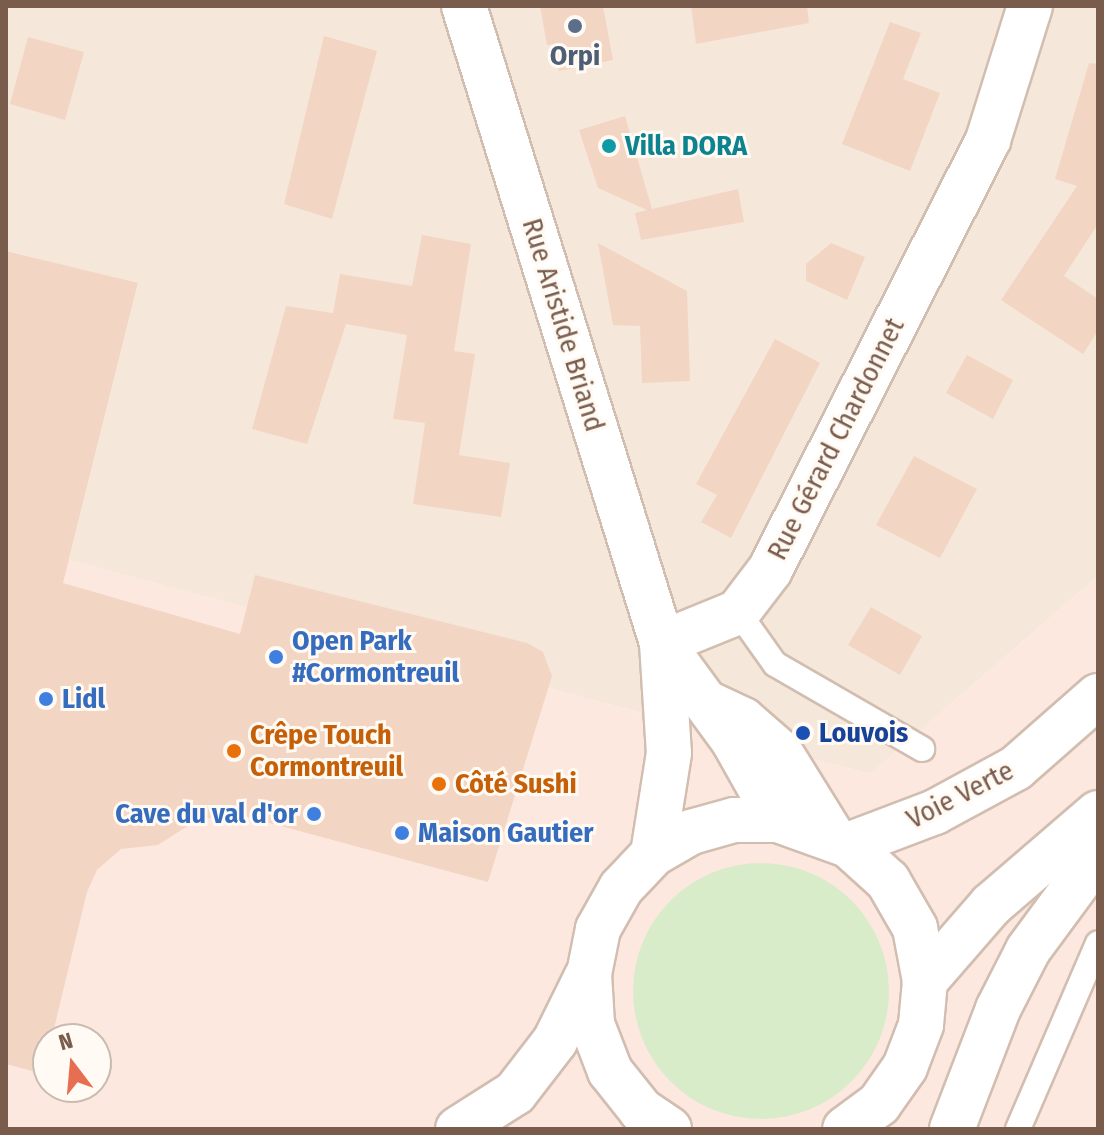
<!DOCTYPE html>
<meta charset="utf-8">
<style>
body{margin:0}
#map{position:relative;width:1104px;height:1135px;overflow:hidden;background:#fdf6ec;font-family:"Fira Sans Condensed",sans-serif}
div>[style]{position:absolute}
[style*='--x']{left:calc(var(--x)*1px);top:calc(var(--y)*1px);width:calc(var(--w)*1px);rotate:calc(var(--a)*1deg)}
.residential>*{inset:0;background:#f5e8da}
.commercial>*{inset:0;background:#fde8e0}
.green>*{inset:0;background:#d8ecc9}
.round{border-radius:50%}
.building>*{inset:0;background:#f3d5c3}
.roads{filter:drop-shadow(2px 0 #d1beb0) drop-shadow(-2px 0 #d1beb0) drop-shadow(0 2px #d1beb0) drop-shadow(0 -2px #d1beb0)}
.lane>*{height:24px;margin:-12px;padding:0 12px;transform-origin:12px;border-radius:12px;background:#fff}
.street>*{height:44px;margin:-22px;padding:0 22px;transform-origin:22px;border-radius:22px;background:#fff}
.secondary>*{height:44px;margin:-22px;padding:0 22px;transform-origin:22px;border-radius:22px;background:#fff}
.dots>*{width:22px;height:22px;translate:-50% -50%;box-sizing:border-box;border:4px solid #fffaf3;border-radius:50%}
span{translate:-50% -50%;white-space:nowrap;text-align:center;line-height:1.15;-webkit-text-stroke:6px #fffaf3;paint-order:stroke}
.service-label{font-size:28px;color:#4e5e75;font-weight:700}
.culture-label{font-size:28px;color:#0d838f;font-weight:700}
.left{translate:0 -50%;text-align:left}
.street-label{font-size:28px;color:#7a5c4d}
.shop-label{font-size:28px;color:#366cbe;font-weight:700}
.right{translate:-100% -50%;text-align:right}
.transit-label{font-size:28px;color:#164399;font-weight:700}
.food-label{font-size:28px;color:#c56008;font-weight:700}
.frame{position:absolute;inset:0;border:8px solid #7a5c4d;pointer-events:none}
.north{position:absolute;left:32px;top:1023px;width:80px;height:80px;box-sizing:border-box;background:#fffaf3;border:2px solid #cabbb1;border-radius:50%;rotate:344deg;font-size:22px;font-weight:700;line-height:32px;text-align:center;color:#7a5c4d}
.north::after{content:'';display:block;margin:auto;width:28px;height:36px;background:#e76f51;clip-path:polygon(50% 0,100% 100%,50% 72%,0 100%)}
</style>
<div id="map">
<div class="residential">
<div style="clip-path:polygon(6px 6px,1098px 6px,1098px 576px,870px 774px,69px 560px,138px 284px,6px 251px)"></div>
</div>
<div class="commercial">
<div style="clip-path:polygon(evenodd,6px 543px,870px 774px,1098px 576px,1098px 1129px,6px 1129px,6px 543px,48px 1039px,96px 1039px,96px 1087px,48px 1087px,48px 1039px)"></div>
</div>
<div class="green">
<div class="round" style="left:633px;top:863px;width:256px;height:256px"></div>
</div>
<div class="building">
<div style="clip-path:polygon(540px 6px,603px 6px,613px 60px,559px 71px,555px 44px,547px 45px)"></div>
<div style="clip-path:polygon(691px 6px,807px 6px,809px 23px,696px 44px)"></div>
<div style="clip-path:polygon(890px 22px,921px 33px,903px 79px,940px 93px,910px 171px,842px 144px)"></div>
<div style="clip-path:polygon(324px 36px,377px 51px,332px 219px,284px 204px)"></div>
<div style="clip-path:polygon(28px 37px,84px 52px,65px 120px,10px 104px)"></div>
<div style="clip-path:polygon(1089px 63px,1098px 64px,1098px 224px,1064px 276px,1098px 299px,1098px 331px,1083px 354px,1001px 300px,1077px 186px,1055px 179px)"></div>
<div style="clip-path:polygon(625px 116px,652px 209px,738px 189px,744px 222px,641px 240px,635px 213px,647px 210px,598px 188px,579px 130px)"></div>
<div style="clip-path:polygon(422px 235px,471px 244px,454px 351px,475px 354px,459px 455px,510px 463px,501px 517px,413px 504px,425px 423px,393px 419px,407px 335px,346px 324px,307px 444px,252px 429px,286px 306px,333px 313px,340px 274px,412px 286px)"></div>
<div style="clip-path:polygon(598px 243px,687px 291px,690px 381px,642px 383px,640px 326px,613px 325px)"></div>
<div style="clip-path:polygon(831px 243px,865px 257px,847px 300px,806px 281px,806px 264px)"></div>
<div style="clip-path:polygon(6px 251px,138px 283px,63px 583px,240px 634px,255px 575px,527px 643px,543px 652px,552px 676px,488px 882px,236px 814px,197px 820px,158px 845px,121px 849px,97px 870px,87px 892px,43px 1074px,6px 1064px)"></div>
<div style="clip-path:polygon(775px 339px,820px 363px,731px 538px,701px 522px,717px 495px,696px 484px)"></div>
<div style="clip-path:polygon(967px 355px,1013px 380px,993px 419px,946px 393px)"></div>
<div style="clip-path:polygon(914px 456px,977px 489px,940px 558px,876px 525px)"></div>
<div style="clip-path:polygon(871px 607px,922px 636px,900px 675px,848px 645px)"></div>
</div>
<div class="roads">
<div class="lane">
<div style="--x:738;--y:612;--w:64;--a:54.6"></div>
<div style="--x:775;--y:664;--w:170;--a:30"></div>
<div style="--x:1018;--y:1129;--w:202;--a:-66.7"></div>
</div>
<div class="street">
<div style="--x:662;--y:643;--w:82;--a:-22.2"></div>
<div style="--x:738;--y:612;--w:53;--a:-52.7"></div>
<div style="--x:770;--y:570;--w:482;--a:-63.1"></div>
<div style="--x:988;--y:140;--w:140;--a:-72.6"></div>
<div style="--x:707;--y:703;--w:40;--a:25"></div>
<div style="--x:743;--y:720;--w:49;--a:40.9"></div>
<div style="--x:780;--y:752;--w:99;--a:58.2"></div>
</div>
<div class="secondary">
<div style="--x:464;--y:6;--w:667;--a:72.73"></div>
<div style="--x:662;--y:643;--w:110;--a:86.4"></div>
<div style="--x:669;--y:753;--w:102;--a:99"></div>
<div style="--x:662;--y:643;--w:120;--a:53.8"></div>
<div style="--x:733;--y:740;--w:92;--a:60.6"></div>
<div style="--x:848;--y:845;--w:93;--a:-20.8"></div>
<div style="--x:935;--y:812;--w:92;--a:-28.5"></div>
<div style="--x:1016;--y:768;--w:109;--a:-41.3"></div>
<div style="--x:925;--y:981;--w:101;--a:-49"></div>
<div style="--x:991;--y:905;--w:141;--a:-40.7"></div>
<div style="--x:458;--y:1129;--w:67;--a:-32.3"></div>
<div style="--x:515;--y:1093;--w:66;--a:-52.4"></div>
<div style="--x:555;--y:1041;--w:72;--a:-63.8"></div>
<div style="--x:669;--y:1129;--w:34;--a:-146"></div>
<div style="--x:641;--y:1110;--w:50;--a:-128.5"></div>
<div style="--x:610;--y:1071;--w:50;--a:-111"></div>
<div style="--x:592;--y:1024;--w:50;--a:-93.4"></div>
<div style="--x:589;--y:974;--w:46;--a:-78.7"></div>
<div style="--x:598;--y:929;--w:47;--a:-60.7"></div>
<div style="--x:621;--y:888;--w:47;--a:-46.7"></div>
<div style="--x:653;--y:854;--w:44;--a:-30.1"></div>
<div style="--x:691;--y:832;--w:45;--a:-15.6"></div>
<div style="--x:734;--y:820;--w:44;--a:0"></div>
<div style="--x:778;--y:820;--w:74;--a:19.7"></div>
<div style="--x:848;--y:845;--w:54;--a:42"></div>
<div style="--x:888;--y:881;--w:54;--a:60.1"></div>
<div style="--x:915;--y:928;--w:54;--a:79.3"></div>
<div style="--x:925;--y:981;--w:44;--a:95.2"></div>
<div style="--x:921;--y:1025;--w:45;--a:110.9"></div>
<div style="--x:905;--y:1067;--w:45;--a:125.1"></div>
<div style="--x:879;--y:1104;--w:42;--a:143.7"></div>
<div style="--x:952;--y:1129;--w:129;--a:-69"></div>
<div style="--x:998;--y:1009;--w:66;--a:-63"></div>
<div style="--x:1028;--y:950;--w:118;--a:-53.6"></div>
</div>
</div>
<div class="dots">
<div style="left:575px;top:26px;background:#5c6f8a"></div>
<div style="left:609px;top:146px;background:#0f9aa8"></div>
<div style="left:276px;top:657px;background:#3f7fe0"></div>
<div style="left:46px;top:699px;background:#3f7fe0"></div>
<div style="left:803px;top:733px;background:#1a4fb4"></div>
<div style="left:234px;top:751px;background:#e8710a"></div>
<div style="left:439px;top:784px;background:#e8710a"></div>
<div style="left:314px;top:814px;background:#3f7fe0"></div>
<div style="left:402px;top:833px;background:#3f7fe0"></div>
</div>
<div class="service-label">
<span style="left:575px;top:56px">Orpi</span>
</div>
<div class="culture-label">
<span class="left" style="left:625px;top:146px">Villa DORA</span>
</div>
<div class="street-label">
<span style="left:563px;top:325px;rotate:73deg">Rue Aristide Briand</span>
<span style="left:836px;top:439px;rotate:-63deg">Rue Gérard Chardonnet</span>
<span style="left:960px;top:795px;rotate:-27deg">Voie Verte</span>
</div>
<div class="shop-label">
<span class="left" style="left:292px;top:657px">Open Park<br>#Cormontreuil</span>
<span class="left" style="left:62px;top:699px">Lidl</span>
<span class="right" style="left:298px;top:814px">Cave du val d'or</span>
<span class="left" style="left:418px;top:833px">Maison Gautier</span>
</div>
<div class="transit-label">
<span class="left" style="left:819px;top:733px">Louvois</span>
</div>
<div class="food-label">
<span class="left" style="left:250px;top:751px">Crêpe Touch<br>Cormontreuil</span>
<span class="left" style="left:455px;top:784px">Côté Sushi</span>
</div>
<div class="frame"></div>
<div class="north">N</div>
</div>
